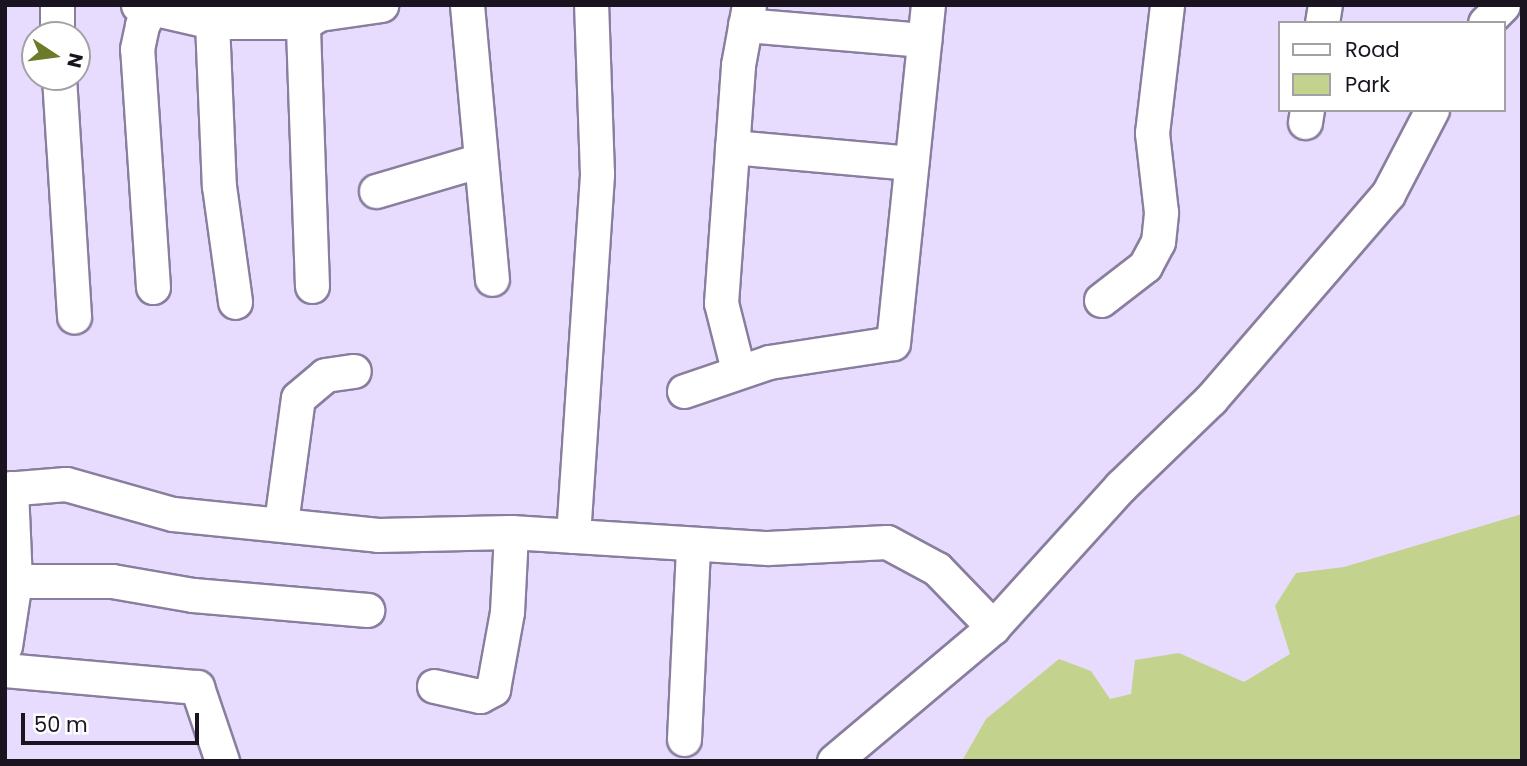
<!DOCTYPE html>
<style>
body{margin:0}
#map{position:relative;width:1527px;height:766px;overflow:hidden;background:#e7dbfe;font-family:Poppins,sans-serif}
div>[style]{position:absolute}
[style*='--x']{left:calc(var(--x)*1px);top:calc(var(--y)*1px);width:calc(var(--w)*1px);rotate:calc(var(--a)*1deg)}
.green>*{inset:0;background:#c3d38e}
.roads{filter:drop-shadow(2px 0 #8a7e9e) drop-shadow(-2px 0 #8a7e9e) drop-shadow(0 2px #8a7e9e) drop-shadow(0 -2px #8a7e9e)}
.minor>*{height:33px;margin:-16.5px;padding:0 16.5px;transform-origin:16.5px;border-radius:16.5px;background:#fff}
span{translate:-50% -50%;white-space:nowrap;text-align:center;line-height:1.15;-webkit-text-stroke:6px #fff;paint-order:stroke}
.frame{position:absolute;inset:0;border:7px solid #191420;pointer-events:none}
.legend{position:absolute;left:1278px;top:21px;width:228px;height:91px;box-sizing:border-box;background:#fff;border:2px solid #a3a1a6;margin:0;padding:9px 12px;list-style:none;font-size:21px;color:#191420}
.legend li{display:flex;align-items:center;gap:14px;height:35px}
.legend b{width:35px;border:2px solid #a3a1a6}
.north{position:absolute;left:21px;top:21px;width:70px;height:70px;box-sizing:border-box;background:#fff;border:2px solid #a3a1a6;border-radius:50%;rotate:103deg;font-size:19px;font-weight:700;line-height:28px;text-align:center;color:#191420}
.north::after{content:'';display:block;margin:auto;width:24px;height:32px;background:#6c7b29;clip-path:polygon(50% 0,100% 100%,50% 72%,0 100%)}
.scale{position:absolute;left:21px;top:713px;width:178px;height:32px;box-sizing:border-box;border:4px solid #191420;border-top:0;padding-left:9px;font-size:21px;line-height:24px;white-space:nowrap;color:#191420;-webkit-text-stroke:5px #fff;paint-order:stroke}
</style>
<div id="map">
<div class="green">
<div style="clip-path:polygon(1522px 514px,1522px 761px,962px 761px,986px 719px,1059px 659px,1091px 671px,1110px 699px,1131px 694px,1135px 660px,1179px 653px,1244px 682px,1290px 654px,1275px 606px,1296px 573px,1344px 567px)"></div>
</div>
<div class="roads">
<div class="minor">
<div style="--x:57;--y:5;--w:30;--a:90"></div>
<div style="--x:138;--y:5;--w:76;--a:12.9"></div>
<div style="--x:212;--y:22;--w:94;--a:0"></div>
<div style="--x:467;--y:5;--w:275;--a:84.8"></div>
<div style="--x:212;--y:22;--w:164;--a:87.6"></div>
<div style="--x:219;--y:186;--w:117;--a:82.1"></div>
<div style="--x:1322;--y:23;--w:18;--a:-81"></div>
<div style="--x:1485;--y:23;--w:25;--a:-45"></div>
<div style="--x:745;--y:25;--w:180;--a:4.8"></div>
<div style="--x:59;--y:77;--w:240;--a:86.4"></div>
<div style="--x:1305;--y:122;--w:12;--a:-81"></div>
<div style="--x:732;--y:147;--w:180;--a:5.1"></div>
<div style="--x:376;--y:191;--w:106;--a:-16.4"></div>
<div style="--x:312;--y:286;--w:255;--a:-92"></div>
<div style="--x:303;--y:31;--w:9;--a:-72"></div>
<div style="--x:306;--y:22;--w:15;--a:-32"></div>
<div style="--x:319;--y:14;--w:63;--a:-8.3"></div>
<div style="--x:153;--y:287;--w:239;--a:-93.8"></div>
<div style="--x:137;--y:49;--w:25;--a:-78"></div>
<div style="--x:142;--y:25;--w:23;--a:-61"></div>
<div style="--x:1101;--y:300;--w:56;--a:-37.7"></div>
<div style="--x:1145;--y:266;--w:27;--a:-62"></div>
<div style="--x:1158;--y:242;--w:30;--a:-84"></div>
<div style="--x:1161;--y:212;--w:80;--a:-96.5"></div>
<div style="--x:1152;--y:133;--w:129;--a:-83.3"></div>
<div style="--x:738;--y:370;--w:69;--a:-104.2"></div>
<div style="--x:721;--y:303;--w:239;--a:-85.9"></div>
<div style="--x:738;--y:65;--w:61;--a:-79.6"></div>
<div style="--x:684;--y:391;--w:90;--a:-18.8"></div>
<div style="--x:769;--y:362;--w:125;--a:-8.7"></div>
<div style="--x:893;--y:343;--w:340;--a:-84.1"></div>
<div style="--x:5;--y:489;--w:61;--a:-4.7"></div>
<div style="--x:66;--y:484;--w:111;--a:15.7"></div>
<div style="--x:173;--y:514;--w:206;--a:5.8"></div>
<div style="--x:378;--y:535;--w:133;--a:-1.3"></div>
<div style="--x:511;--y:532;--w:257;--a:3.6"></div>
<div style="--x:768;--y:548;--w:119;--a:-2.9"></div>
<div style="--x:887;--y:542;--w:57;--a:28.4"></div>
<div style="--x:937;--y:569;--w:81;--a:46"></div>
<div style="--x:281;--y:523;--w:126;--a:-82.3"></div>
<div style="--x:298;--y:398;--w:35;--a:-40"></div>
<div style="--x:325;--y:375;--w:29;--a:-8"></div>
<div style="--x:573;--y:536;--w:363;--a:-86.2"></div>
<div style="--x:597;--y:174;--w:169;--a:-92"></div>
<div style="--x:15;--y:581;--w:97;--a:0"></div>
<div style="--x:112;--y:581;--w:82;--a:9.8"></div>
<div style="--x:193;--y:595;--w:175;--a:4.9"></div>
<div style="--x:5;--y:646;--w:66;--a:-81.3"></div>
<div style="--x:15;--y:581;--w:93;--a:-92.5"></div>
<div style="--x:5;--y:670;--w:193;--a:5.1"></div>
<div style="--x:197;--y:687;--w:78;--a:71.3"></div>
<div style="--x:434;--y:686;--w:47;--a:12.3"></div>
<div style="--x:480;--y:696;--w:15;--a:-28"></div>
<div style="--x:493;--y:689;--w:78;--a:-79.7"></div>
<div style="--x:507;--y:612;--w:80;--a:-87.1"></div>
<div style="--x:684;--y:739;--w:194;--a:-87.3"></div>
<div style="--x:834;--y:761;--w:208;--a:-40.1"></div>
<div style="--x:993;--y:627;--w:190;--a:-47.8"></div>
<div style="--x:1121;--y:486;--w:125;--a:-44"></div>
<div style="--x:1211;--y:399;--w:271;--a:-49.2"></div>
<div style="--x:1388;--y:194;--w:95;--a:-62.4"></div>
</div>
</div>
<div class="frame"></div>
<ul class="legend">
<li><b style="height:9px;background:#fff"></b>Road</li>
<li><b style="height:19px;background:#c3d38e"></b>Park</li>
</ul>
<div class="north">N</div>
<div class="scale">50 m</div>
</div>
